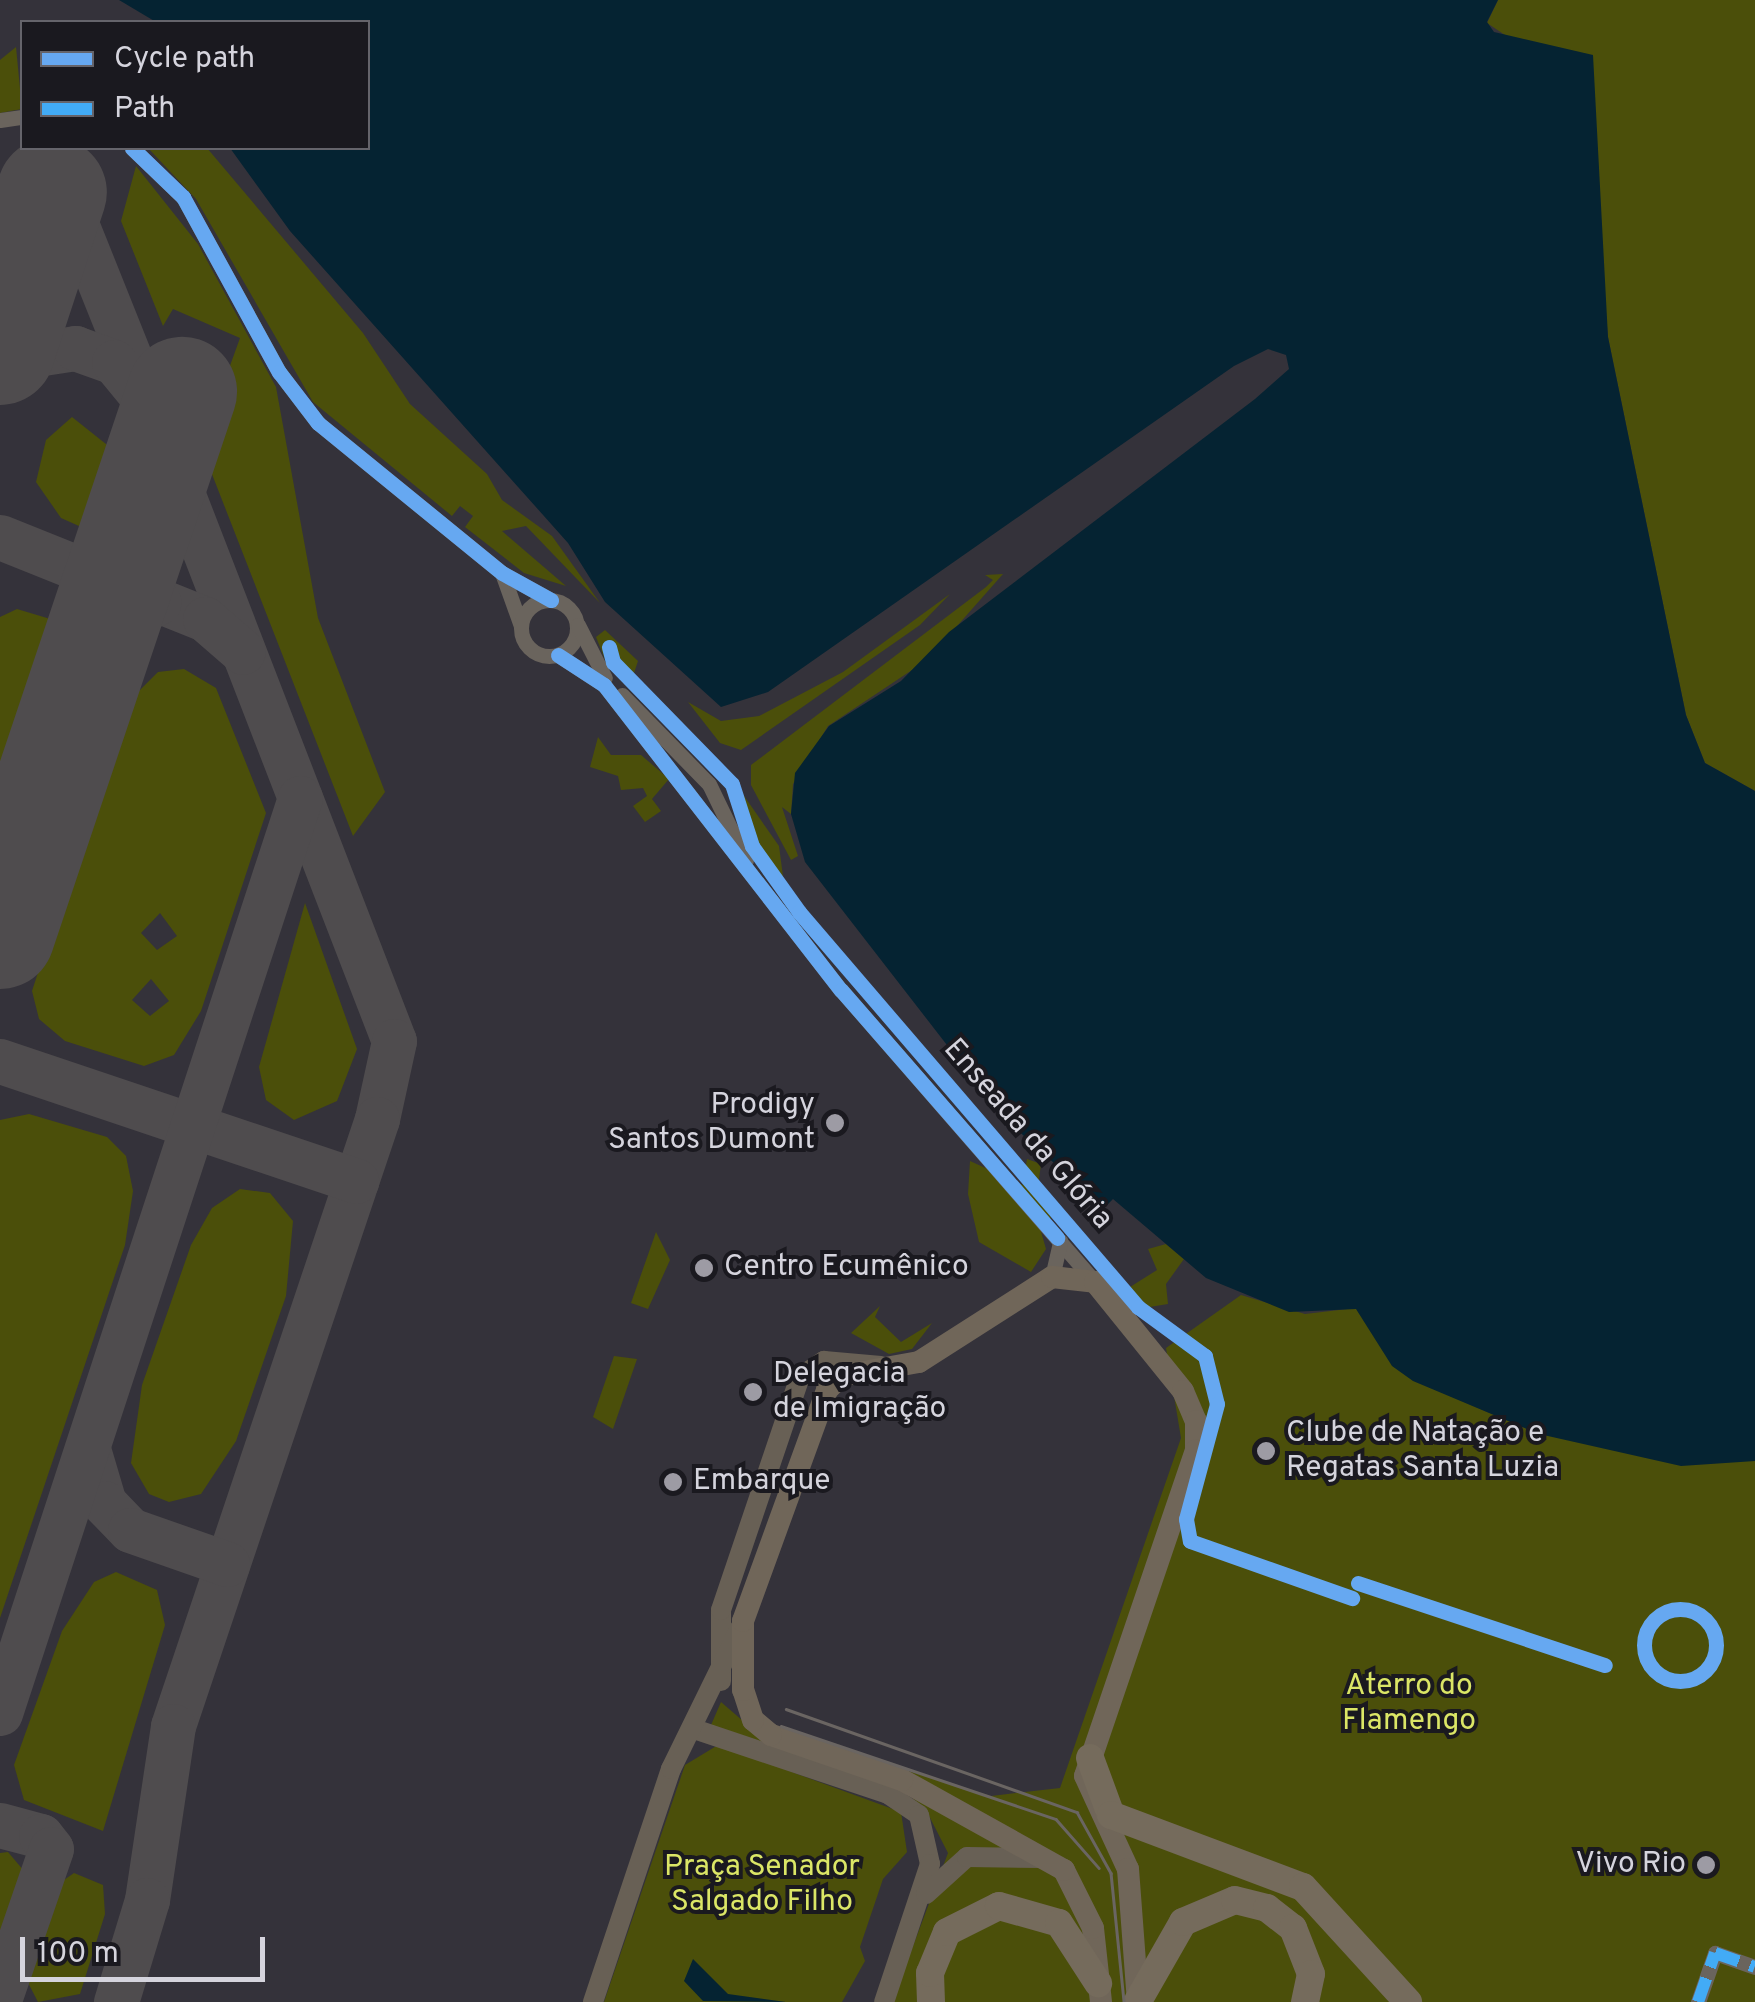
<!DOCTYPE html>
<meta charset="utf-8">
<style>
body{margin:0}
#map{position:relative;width:1755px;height:2002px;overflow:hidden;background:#34323a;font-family:Overpass,sans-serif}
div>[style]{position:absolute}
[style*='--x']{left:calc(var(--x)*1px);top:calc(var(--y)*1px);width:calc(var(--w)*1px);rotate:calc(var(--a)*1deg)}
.green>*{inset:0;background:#4b4f0a}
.water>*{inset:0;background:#052332}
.taxiway>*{height:45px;margin:-22.5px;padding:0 22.5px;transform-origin:22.5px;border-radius:22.5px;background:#4f4c4e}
.runway>*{height:110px;margin:-55px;padding:0 55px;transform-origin:55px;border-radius:55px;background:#4f4c4e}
.street>*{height:15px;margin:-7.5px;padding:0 7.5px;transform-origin:7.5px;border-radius:7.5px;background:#6a645d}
.street>.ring{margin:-7.5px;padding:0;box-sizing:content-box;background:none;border:15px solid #6a645d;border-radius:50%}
.secondary>*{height:20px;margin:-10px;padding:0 10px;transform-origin:10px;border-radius:10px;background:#686055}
.primary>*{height:22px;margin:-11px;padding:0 11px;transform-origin:11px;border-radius:11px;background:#706659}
.highway>*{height:28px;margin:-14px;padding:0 14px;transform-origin:14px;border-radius:14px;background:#756b5c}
.tram>*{height:2.5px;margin:-1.25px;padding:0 1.25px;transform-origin:1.25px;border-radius:1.25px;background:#6a6562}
.quiet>*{height:12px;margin-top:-6px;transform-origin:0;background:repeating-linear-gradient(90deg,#42abf6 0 25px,transparent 0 37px)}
.cycleway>*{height:15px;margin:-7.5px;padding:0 7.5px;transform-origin:7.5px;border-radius:7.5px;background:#66a8f1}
.cycleway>.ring{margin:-7.5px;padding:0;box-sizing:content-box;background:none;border:15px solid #66a8f1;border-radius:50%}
.dots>*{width:28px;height:28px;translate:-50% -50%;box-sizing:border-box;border:5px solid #1a191f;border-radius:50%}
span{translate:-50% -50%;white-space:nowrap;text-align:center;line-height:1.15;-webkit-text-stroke:8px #1a191f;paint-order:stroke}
.poi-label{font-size:30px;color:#d5d4dd}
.right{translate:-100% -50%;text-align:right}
.left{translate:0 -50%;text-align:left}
.street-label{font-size:30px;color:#d5d4dd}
.park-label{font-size:30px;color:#dbe666}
.legend{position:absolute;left:20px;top:20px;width:350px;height:130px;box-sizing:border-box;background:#1a191f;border:2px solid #65646b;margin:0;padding:12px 18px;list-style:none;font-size:30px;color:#d5d4dd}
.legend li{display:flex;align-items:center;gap:20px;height:50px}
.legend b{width:50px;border:2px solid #65646b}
.scale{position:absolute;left:20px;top:1937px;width:245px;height:45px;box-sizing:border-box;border:5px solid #d5d4dd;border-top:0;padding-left:12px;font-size:30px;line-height:35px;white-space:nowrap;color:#d5d4dd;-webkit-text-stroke:8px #1a191f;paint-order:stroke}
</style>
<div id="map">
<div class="green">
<div style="clip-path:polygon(1498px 0,1755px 0,1755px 791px,1705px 763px,1686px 715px,1608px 337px,1597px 214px,1508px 37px,1487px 23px)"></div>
<div style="clip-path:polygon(16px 47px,22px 109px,0 113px,0 60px)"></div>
<div style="clip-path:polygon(148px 148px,207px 148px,363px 333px,410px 404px,487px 474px,502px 500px,552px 536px,600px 603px,526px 526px,502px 531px,566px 586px,524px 573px,465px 527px,473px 516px,460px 506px,452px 516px,313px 402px,196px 199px)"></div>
<div style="clip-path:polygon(136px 166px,198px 244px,276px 387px,318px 618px,385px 792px,353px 836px,201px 446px,240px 338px,173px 309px,163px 326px,121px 221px)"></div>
<div style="clip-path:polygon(72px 417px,121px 456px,97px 534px,61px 518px,36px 482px,46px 440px)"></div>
<div style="clip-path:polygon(1003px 574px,927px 660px,828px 726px,793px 784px,791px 814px,782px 807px,798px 856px,791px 860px,751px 785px,751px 765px,986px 587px,993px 580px,985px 575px)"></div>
<div style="clip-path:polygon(950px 594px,920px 625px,741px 750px,720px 743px,688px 702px,721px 721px,759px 716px,843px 672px)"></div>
<div style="clip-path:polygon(17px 609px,57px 621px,0 791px,0 617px)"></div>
<div style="clip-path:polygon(605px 630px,638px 661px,634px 673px,618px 675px,606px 662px,596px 637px)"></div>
<div style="clip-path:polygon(evenodd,158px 672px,184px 669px,216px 688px,266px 813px,201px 1011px,174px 1055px,144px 1066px,65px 1041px,39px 1019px,32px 991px,125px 705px,158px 672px,160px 913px,177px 936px,157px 950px,141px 933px,160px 913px,158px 672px,151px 979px,169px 1001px,150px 1016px,132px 1000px,151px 979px)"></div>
<div style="clip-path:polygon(598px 737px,611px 755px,641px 755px,669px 779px,652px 799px,661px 811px,645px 822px,633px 806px,647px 796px,643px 788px,621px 790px,618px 776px,590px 767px)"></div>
<div style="clip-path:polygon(742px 793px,779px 846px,784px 884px,756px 846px)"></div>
<div style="clip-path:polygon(305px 903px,357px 1049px,337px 1101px,294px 1120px,266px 1100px,259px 1067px)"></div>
<div style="clip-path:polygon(29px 1114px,107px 1137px,126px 1156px,133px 1191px,125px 1245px,0 1618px,0 1120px)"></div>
<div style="clip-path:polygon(1027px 1159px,1041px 1164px,1038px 1187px,1051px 1218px,1040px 1228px,1046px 1249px,1031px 1272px,979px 1242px,968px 1194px,970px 1161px,1023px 1185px)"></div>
<div style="clip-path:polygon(240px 1189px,270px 1193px,293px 1221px,286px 1296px,236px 1441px,201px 1494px,169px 1502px,149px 1494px,131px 1463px,142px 1385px,191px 1245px,212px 1208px)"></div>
<div style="clip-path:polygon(656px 1232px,670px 1260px,648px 1309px,631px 1303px)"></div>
<div style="clip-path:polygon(1166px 1244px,1184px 1259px,1166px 1284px,1168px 1304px,1131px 1310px,1122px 1292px,1157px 1270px,1148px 1249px)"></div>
<div style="clip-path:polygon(1241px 1295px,1305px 1314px,1356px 1308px,1413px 1380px,1539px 1434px,1755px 1461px,1755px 2002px,892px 2002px,948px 1853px,926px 1810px,909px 1795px,711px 1725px,721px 1702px,743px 1721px,991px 1796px,1060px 1788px,1181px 1438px,1166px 1348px)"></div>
<div style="clip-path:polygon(880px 1306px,875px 1317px,901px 1342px,932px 1323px,912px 1349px,889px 1354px,851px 1333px)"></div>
<div style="clip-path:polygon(614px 1356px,637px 1359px,613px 1429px,593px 1417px)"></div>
<div style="clip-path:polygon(116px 1572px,157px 1590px,165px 1625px,103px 1831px,24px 1800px,14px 1765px,62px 1631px,94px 1582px)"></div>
<div style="clip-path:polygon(718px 1745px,901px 1812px,907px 1852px,883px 1879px,860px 1947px,865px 1961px,842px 2002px,604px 2002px,685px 1765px)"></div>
<div style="clip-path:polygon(8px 1852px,24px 1871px,0 1947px,0 1853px)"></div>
<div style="clip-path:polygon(74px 1873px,103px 1885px,105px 1914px,80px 1994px,38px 2002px,23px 1973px,51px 1889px)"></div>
</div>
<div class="water">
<div style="clip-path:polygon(119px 0,1498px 0,1487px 22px,1494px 32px,1593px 55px,1608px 337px,1686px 715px,1705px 763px,1755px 791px,1755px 1461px,1681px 1466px,1539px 1434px,1413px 1381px,1392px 1366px,1356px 1309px,1289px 1312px,1206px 1278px,1113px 1199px,1104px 1208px,1002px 1116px,805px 862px,791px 814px,795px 773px,829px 726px,901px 681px,949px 632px,1255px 399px,1289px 369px,1286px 355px,1268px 349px,1234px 366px,768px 692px,721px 707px,605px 602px,568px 543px,290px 231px,230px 148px,368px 148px,368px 22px,156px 22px)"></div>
<div style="clip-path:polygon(693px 1959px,728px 1994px,786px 2002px,703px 2001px,684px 1981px)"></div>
</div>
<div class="taxiway">
<div style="--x:44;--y:216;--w:17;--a:-28"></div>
<div style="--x:59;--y:208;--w:16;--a:30"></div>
<div style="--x:73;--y:216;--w:183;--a:68.2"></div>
<div style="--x:0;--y:378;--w:38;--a:-37"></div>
<div style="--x:30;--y:355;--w:46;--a:-8.8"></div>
<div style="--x:75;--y:348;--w:41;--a:19.7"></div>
<div style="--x:114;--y:362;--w:52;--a:50.5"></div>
<div style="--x:147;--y:402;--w:685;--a:68.87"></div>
<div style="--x:394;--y:1041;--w:80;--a:102.3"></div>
<div style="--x:377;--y:1119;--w:640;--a:108.58"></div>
<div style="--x:173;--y:1726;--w:176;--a:98.5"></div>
<div style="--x:147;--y:1900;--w:107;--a:106.9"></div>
<div style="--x:0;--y:537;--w:221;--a:21.8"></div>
<div style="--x:205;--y:619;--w:50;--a:41"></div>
<div style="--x:93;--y:661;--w:45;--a:-59.5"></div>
<div style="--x:116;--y:622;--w:47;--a:-24.9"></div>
<div style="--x:0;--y:1061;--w:376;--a:18.6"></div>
<div style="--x:88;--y:1449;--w:56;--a:73.5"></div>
<div style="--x:104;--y:1503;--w:37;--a:46"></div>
<div style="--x:130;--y:1530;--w:103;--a:19.3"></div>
<div style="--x:0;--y:1713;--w:963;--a:-71.85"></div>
<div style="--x:0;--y:1825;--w:42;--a:15"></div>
<div style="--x:41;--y:1836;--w:16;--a:52"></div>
<div style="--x:51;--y:1849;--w:157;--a:109"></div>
</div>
<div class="runway">
<div style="--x:0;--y:350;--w:166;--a:-71.8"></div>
<div style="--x:0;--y:934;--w:572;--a:-71.44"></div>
</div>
<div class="street">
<div style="--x:0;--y:120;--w:22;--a:-8"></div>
<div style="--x:132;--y:148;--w:71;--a:43.9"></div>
<div style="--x:183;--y:197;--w:200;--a:61.3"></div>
<div style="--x:279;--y:372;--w:64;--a:52.6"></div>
<div style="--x:318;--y:423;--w:237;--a:39.2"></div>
<div style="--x:502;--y:573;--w:56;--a:28.9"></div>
<div style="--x:502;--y:573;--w:56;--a:70.3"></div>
<div class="ring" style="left:521px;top:600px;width:41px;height:41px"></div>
<div style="--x:578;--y:625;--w:59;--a:63"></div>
<div style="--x:558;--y:655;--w:55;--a:33.1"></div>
<div style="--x:604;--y:685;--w:386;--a:52.2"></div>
<div style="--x:841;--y:990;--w:387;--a:49"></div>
<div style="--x:622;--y:695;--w:124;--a:45.7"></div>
<div style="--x:709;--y:784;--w:85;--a:64.3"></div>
<div style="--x:1052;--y:1277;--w:37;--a:-77"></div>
<div style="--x:1698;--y:2002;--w:52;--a:-70.9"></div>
<div style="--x:1715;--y:1953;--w:42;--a:19.3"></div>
</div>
<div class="secondary">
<div style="--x:721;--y:1681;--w:71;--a:-90"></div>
<div style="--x:721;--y:1610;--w:246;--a:-71.3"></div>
<div style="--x:800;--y:1377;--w:29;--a:-34"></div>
<div style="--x:824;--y:1361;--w:57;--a:5"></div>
<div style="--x:694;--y:1729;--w:205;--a:18.5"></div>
<div style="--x:888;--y:1794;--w:37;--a:34"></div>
<div style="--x:919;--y:1815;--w:50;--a:77.3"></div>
<div style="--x:930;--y:1864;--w:145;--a:108.4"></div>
<div style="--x:926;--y:1894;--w:55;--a:-42.1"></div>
<div style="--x:967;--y:1857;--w:75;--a:0.8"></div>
<div style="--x:593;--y:2002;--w:246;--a:-71.5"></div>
<div style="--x:671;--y:1769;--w:157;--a:-63.9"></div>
</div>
<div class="primary">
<div style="--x:1101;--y:2002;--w:74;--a:-96.2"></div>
<div style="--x:1093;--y:1928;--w:65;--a:-116.6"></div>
<div style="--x:1064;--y:1870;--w:185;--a:-150.9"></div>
<div style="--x:902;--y:1780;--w:139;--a:-161"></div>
<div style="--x:771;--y:1735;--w:23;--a:-140"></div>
<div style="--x:753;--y:1720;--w:32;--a:-108"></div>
<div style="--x:743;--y:1690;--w:69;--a:-90"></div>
<div style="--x:743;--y:1621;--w:246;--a:-70"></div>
<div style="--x:827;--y:1390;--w:20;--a:-45"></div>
<div style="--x:841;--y:1376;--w:79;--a:-10.2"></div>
<div style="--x:919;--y:1362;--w:158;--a:-32.6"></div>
<div style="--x:1052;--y:1277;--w:43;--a:6.6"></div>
<div style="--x:1095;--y:1282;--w:140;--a:51.1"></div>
<div style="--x:1183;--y:1391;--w:33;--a:67"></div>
<div style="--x:1196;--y:1421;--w:29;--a:90"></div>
<div style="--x:1196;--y:1450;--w:344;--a:108.8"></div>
<div style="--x:1085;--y:1776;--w:102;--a:65.2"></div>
<div style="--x:1128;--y:1869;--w:133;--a:85.7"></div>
</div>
<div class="highway">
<div style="--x:1090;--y:1758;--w:61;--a:69.8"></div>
<div style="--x:1111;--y:1815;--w:205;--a:20.6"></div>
<div style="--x:1303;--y:1887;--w:156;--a:47.6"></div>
<div style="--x:1138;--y:2001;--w:91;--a:-60.3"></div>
<div style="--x:1183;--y:1922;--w:56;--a:-22.9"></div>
<div style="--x:1235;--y:1900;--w:33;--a:14"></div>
<div style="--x:1267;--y:1908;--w:33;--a:38"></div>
<div style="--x:1293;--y:1928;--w:49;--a:68.6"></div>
<div style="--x:1311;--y:1974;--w:29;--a:102"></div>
<div style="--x:931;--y:2002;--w:29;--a:-92"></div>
<div style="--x:930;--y:1973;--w:44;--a:-67.5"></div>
<div style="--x:947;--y:1932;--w:58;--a:-26.6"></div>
<div style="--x:999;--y:1906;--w:62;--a:15.8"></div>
<div style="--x:1059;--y:1923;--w:72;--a:57"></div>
</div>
<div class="tram">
<div style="--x:786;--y:1709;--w:309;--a:19.5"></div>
<div style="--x:1077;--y:1812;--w:70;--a:60.9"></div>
<div style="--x:1111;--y:1873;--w:130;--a:84.2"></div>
<div style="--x:781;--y:1726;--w:290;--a:18.7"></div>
<div style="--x:1056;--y:1819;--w:65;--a:48.7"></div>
</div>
<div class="quiet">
<div style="--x:1698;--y:2002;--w:52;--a:-70.9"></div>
<div style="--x:1715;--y:1953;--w:42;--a:19.3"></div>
</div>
<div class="cycleway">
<div style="--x:132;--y:148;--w:71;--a:43.9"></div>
<div style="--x:183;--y:197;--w:200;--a:61.3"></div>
<div style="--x:279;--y:372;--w:64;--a:52.6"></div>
<div style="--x:318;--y:423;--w:237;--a:39.2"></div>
<div style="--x:502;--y:573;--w:56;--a:28.9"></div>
<div style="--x:609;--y:647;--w:16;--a:75"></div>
<div style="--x:613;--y:662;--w:170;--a:45.7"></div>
<div style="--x:732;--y:784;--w:65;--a:72.1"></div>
<div style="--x:752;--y:846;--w:81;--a:54.5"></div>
<div style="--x:799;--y:912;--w:521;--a:49.36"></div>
<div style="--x:1138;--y:1307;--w:83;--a:36.2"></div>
<div style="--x:1205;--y:1356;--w:49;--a:76"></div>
<div style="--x:1217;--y:1404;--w:119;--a:105.1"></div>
<div style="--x:1186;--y:1519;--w:22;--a:80"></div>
<div style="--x:1190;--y:1541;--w:172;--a:19.4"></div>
<div style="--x:558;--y:655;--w:55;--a:33.1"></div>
<div style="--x:604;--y:685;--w:386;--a:52.2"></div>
<div style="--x:841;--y:990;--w:329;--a:48.9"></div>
<div style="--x:1358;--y:1583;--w:260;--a:18.4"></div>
<div class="ring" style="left:1644px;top:1609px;width:57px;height:57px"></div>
</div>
<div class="dots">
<div style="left:835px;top:1123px;background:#9d9ba4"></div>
<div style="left:704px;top:1268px;background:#9d9ba4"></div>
<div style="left:753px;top:1392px;background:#9d9ba4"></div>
<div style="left:1266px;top:1451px;background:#9d9ba4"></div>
<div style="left:673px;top:1482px;background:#9d9ba4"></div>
<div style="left:1706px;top:1865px;background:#9d9ba4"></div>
</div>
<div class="poi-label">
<span class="right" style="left:815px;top:1123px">Prodigy<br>Santos Dumont</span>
<span class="left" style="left:724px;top:1268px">Centro Ecumênico</span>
<span class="left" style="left:773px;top:1392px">Delegacia<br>de Imigração</span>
<span class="left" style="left:1286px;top:1451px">Clube de Natação e<br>Regatas Santa Luzia</span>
<span class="left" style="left:693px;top:1482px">Embarque</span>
<span class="right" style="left:1686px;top:1865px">Vivo Rio</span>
</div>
<div class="street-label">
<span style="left:1027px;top:1135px;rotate:49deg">Enseada da Glória</span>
</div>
<div class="park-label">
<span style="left:1409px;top:1704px">Aterro do<br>Flamengo</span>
<span style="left:762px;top:1885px">Praça Senador<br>Salgado Filho</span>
</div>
<ul class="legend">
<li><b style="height:12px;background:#66a8f1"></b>Cycle path</li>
<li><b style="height:12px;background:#42abf6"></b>Path</li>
</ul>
<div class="scale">100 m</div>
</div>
